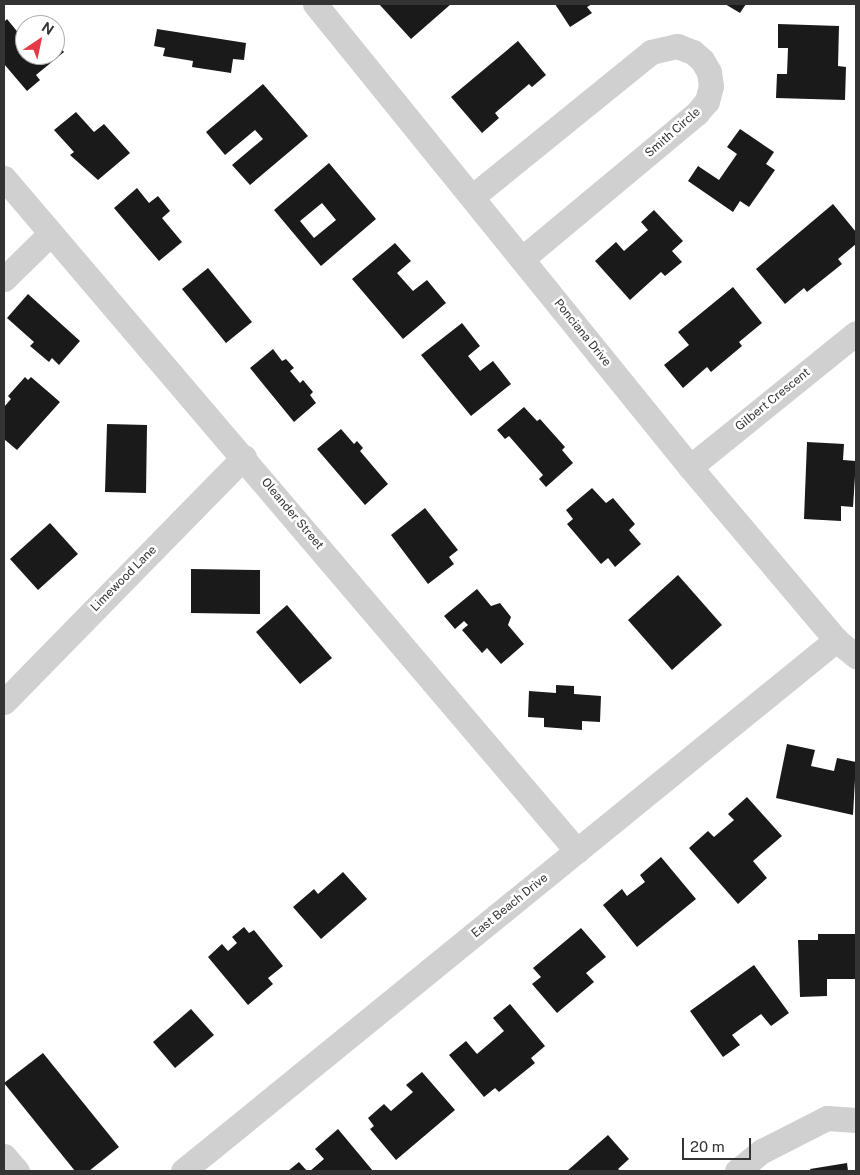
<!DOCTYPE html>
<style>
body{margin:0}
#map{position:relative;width:860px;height:1175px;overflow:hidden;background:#fff;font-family:"Public Sans",sans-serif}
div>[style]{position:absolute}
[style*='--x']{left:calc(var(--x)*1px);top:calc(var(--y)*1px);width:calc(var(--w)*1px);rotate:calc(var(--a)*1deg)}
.building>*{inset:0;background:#1a1a1a}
.minor>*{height:25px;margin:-12.5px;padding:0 12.5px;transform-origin:12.5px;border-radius:12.5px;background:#d0d0d0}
span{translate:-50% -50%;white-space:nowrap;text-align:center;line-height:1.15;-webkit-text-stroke:5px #fff;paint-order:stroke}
.street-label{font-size:12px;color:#333}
.frame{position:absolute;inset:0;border:5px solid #333;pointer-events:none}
.north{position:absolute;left:15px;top:15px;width:50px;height:50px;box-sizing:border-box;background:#fff;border:1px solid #adadad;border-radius:50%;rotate:34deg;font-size:14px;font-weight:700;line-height:20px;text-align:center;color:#333}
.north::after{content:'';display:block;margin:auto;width:18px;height:22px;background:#e63946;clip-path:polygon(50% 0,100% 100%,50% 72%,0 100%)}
.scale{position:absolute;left:682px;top:1138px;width:69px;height:22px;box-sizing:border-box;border:2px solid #333;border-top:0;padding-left:6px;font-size:15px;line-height:18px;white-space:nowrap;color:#333;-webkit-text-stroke:4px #fff;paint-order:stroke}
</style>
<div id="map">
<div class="building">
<div style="clip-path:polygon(379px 4px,451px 4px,411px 39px)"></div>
<div style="clip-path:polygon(555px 4px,592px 4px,587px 7px,592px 13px,570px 27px)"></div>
<div style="clip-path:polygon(725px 4px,746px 4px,740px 13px)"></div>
<div style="clip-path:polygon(7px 19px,25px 41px,25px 55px,55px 55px,55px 41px,64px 52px,36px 75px,40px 80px,27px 91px,4px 64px,4px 22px)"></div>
<div style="clip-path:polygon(778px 24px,839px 26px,838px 66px,846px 67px,845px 100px,776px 98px,777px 74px,787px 74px,788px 48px,778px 48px)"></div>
<div style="clip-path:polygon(157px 29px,246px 43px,244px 60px,233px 59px,231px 73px,192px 67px,193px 61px,163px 56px,165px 48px,154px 46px)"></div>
<div style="clip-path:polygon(518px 41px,546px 75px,532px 87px,529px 84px,495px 113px,499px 118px,482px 133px,451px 97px)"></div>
<div style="clip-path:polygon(263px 84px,308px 136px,250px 185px,232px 165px,263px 139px,255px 130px,225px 155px,206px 132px)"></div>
<div style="clip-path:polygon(76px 112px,94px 132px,104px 124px,130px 153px,98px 180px,70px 155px,74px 152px,54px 130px)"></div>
<div style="clip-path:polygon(740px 129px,774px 152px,766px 164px,775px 170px,749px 207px,740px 201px,733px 212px,688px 181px,698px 166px,719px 180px,737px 154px,727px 147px)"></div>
<div style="clip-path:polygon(evenodd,329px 163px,376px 219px,321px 266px,274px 210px,329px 163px,322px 203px,336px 220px,314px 238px,300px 221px,322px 203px)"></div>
<div style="clip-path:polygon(137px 188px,149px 203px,158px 196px,170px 211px,162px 218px,182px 242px,159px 261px,114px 208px)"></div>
<div style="clip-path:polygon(833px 204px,856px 232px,856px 244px,838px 259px,842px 264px,807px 292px,804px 288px,785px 304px,756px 269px)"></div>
<div style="clip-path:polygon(654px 210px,683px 241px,672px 251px,682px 262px,665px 276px,661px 272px,630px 300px,595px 261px,616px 242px,624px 251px,648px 230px,641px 222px)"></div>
<div style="clip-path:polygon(395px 243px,411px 261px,397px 273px,413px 291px,427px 280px,446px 303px,403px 339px,352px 279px)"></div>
<div style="clip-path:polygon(208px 268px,252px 322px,226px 343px,182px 289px)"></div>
<div style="clip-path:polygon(733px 287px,762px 323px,739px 342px,742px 346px,711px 372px,707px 367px,683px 388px,664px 365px,689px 345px,678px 332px)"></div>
<div style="clip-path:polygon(28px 294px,80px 341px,59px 365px,52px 358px,49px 362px,30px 346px,34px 342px,7px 318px)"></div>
<div style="clip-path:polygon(462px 323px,480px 346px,468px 356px,480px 371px,493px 361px,511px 384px,471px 416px,421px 355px)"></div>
<div style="clip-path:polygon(273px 349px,282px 361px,286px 359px,294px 368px,290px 371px,300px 383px,303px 380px,313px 392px,310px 395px,316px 403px,294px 422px,250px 368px)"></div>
<div style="clip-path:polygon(25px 377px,28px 380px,31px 377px,60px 402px,17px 450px,4px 439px,4px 407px,11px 399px,8px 396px)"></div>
<div style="clip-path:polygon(524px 407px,537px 421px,540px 419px,565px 447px,562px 450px,573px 463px,546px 487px,539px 479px,543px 475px,509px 436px,505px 439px,497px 430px)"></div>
<div style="clip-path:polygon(107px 424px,147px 425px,146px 493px,105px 492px)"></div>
<div style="clip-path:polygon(341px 429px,354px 444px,357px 441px,363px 448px,360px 451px,388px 484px,365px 505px,317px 449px)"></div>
<div style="clip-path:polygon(807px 442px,844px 444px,843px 460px,856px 461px,853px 507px,841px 506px,841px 521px,804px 519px)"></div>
<div style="clip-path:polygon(592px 488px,606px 503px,613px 498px,635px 524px,629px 530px,641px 544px,615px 567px,608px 558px,601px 564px,567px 524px,573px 519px,566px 510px)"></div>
<div style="clip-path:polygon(425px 508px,458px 550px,449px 557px,454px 564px,428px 584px,391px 535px)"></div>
<div style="clip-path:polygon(50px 523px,78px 554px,38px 590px,10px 559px)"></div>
<div style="clip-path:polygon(191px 569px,260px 570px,260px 614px,191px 613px)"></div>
<div style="clip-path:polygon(678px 575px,722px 625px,672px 670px,628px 620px)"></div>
<div style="clip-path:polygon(477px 589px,491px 606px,500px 603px,511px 617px,508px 625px,524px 644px,501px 664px,487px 648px,482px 653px,462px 630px,468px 625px,464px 621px,455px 629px,444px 616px)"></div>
<div style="clip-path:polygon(287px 605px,332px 658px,300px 684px,256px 632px)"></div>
<div style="clip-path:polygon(556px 685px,574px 686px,574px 694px,601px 696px,600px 722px,582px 721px,582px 730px,544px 727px,544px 718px,528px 717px,529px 691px,556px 693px)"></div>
<div style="clip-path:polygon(787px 744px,815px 750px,811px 766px,834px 771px,837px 758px,856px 762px,853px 815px,776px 798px)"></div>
<div style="clip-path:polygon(747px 797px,782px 836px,753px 861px,767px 878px,738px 904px,689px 848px,708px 831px,714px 837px,734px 820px,728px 814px)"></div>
<div style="clip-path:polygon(661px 857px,696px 899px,637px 947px,603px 905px,622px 889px,627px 896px,645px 882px,640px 875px)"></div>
<div style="clip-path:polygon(343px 872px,367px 899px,321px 939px,293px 907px,314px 889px,318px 894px)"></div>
<div style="clip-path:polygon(244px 927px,249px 933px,254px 930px,283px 966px,268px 978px,273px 984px,248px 1005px,208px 957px,222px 944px,228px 951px,237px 943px,232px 937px)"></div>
<div style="clip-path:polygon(581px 928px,606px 957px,586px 973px,594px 982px,557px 1013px,532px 984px,541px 977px,533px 968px)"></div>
<div style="clip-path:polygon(818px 934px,856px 934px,856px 979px,827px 979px,827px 996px,800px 997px,798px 940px,818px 940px)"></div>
<div style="clip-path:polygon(754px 965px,789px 1013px,771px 1026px,761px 1014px,732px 1035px,740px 1045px,723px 1057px,690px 1011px)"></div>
<div style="clip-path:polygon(510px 1004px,545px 1046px,531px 1058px,535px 1063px,499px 1092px,495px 1088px,484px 1097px,449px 1055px,466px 1041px,477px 1054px,504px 1031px,493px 1018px)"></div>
<div style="clip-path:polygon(191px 1009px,214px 1035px,175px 1068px,153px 1042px)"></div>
<div style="clip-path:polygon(43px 1053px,119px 1147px,89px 1171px,75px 1171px,4px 1083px)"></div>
<div style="clip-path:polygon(422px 1072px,455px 1110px,396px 1160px,370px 1129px,374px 1126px,368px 1118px,384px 1104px,391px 1111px,413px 1092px,406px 1085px)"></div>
<div style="clip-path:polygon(338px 1129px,373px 1171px,310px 1171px,324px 1159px,315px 1149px)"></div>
<div style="clip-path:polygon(608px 1135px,629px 1159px,618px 1169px,621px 1171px,567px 1171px)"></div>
<div style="clip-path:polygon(299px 1162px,307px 1171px,288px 1171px)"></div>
<div style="clip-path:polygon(847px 1163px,848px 1171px,811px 1171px,810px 1169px)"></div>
</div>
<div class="minor">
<div style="--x:315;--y:4;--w:596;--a:50.99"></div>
<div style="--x:690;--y:467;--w:226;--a:49.8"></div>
<div style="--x:836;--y:640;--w:26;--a:39"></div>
<div style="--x:4;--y:178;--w:884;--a:49.59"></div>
<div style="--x:472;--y:197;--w:230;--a:-39"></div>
<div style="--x:651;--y:52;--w:27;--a:-13"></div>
<div style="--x:677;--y:46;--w:17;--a:21"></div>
<div style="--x:693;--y:52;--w:12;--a:42"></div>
<div style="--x:702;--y:60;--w:14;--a:60"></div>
<div style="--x:709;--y:72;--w:14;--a:82"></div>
<div style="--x:711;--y:86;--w:16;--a:105"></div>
<div style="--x:707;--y:101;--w:16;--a:130"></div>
<div style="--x:697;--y:113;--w:228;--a:140.2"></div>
<div style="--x:4;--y:279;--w:64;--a:-44.4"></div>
<div style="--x:690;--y:467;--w:213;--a:-38.9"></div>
<div style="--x:4;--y:702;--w:343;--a:-45.6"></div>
<div style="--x:4;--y:1156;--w:20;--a:49"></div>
<div style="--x:183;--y:1171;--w:842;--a:-39.12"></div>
<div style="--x:737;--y:1171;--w:32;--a:-39"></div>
<div style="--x:762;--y:1151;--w:73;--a:-26.9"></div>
<div style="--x:827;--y:1118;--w:29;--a:4"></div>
</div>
<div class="street-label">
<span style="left:673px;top:133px;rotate:-41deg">Smith Circle</span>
<span style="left:582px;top:333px;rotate:51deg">Ponciana Drive</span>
<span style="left:773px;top:400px;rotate:-39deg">Gilbert Crescent</span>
<span style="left:292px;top:514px;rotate:50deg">Oleander Street</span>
<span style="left:124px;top:579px;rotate:-45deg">Limewood Lane</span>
<span style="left:510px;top:906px;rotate:-39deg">East Beach Drive</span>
</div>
<div class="frame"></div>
<div class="north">N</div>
<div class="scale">20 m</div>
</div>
